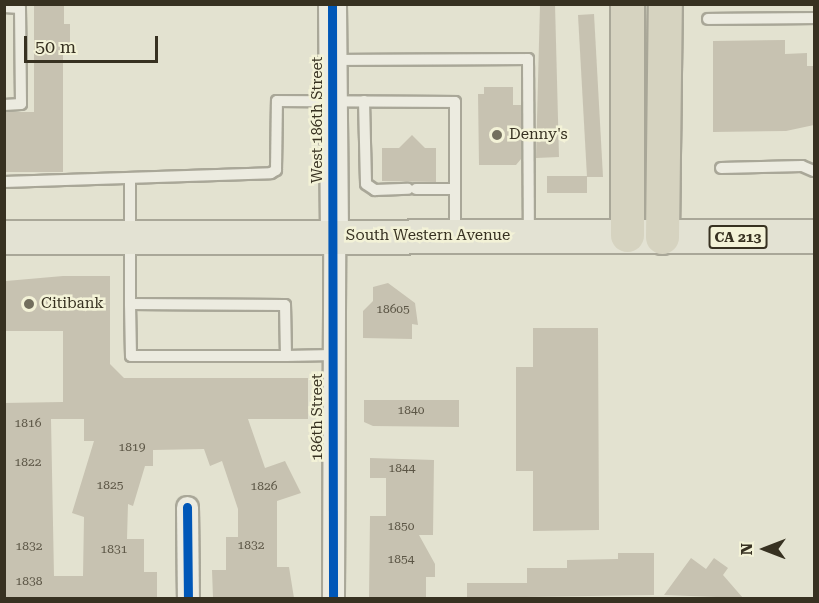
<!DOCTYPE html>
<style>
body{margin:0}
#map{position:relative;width:819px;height:603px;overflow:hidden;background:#e3e2d0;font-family:"Roboto Serif",serif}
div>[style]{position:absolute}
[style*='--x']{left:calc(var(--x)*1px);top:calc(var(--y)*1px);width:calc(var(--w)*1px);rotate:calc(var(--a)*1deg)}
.building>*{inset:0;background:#c7c2b1}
.roads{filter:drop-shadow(2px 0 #a9a798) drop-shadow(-2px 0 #a9a798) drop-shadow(0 2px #a9a798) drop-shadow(0 -2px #a9a798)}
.service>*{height:10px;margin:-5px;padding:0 5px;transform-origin:5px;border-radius:5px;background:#ecebe0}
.minor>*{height:21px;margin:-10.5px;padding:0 10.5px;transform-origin:10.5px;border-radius:10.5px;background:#ecebe0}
.tertiary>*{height:27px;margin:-13.5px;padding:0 13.5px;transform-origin:13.5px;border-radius:13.5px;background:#ecebe0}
.primary>*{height:33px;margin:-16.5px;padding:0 16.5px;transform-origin:16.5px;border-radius:16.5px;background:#e3e2d3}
.motorway>*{height:33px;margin:-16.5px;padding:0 16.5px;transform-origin:16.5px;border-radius:16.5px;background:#d6d3c0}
.cycleway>*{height:9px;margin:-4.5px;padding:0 4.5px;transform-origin:4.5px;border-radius:4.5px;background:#0057b8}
.dots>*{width:16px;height:16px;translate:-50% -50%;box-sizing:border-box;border:3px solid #f3f2d7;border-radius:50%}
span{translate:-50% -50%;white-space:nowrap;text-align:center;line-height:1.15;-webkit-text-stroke:5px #f3f2d7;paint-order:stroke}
.number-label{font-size:12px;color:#5b5545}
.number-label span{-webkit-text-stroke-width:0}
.shield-label span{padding:2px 4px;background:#f3f2d7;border:2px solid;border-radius:4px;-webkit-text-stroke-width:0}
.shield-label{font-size:14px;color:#373121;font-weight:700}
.street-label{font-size:15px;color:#373121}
.poi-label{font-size:15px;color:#373121}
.left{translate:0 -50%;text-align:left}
.frame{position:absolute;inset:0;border:6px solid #373121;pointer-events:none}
.north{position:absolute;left:735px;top:519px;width:60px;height:60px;-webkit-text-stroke:4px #f3f2d7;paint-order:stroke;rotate:270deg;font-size:16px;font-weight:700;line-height:24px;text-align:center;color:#373121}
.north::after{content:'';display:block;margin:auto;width:21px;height:27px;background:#373121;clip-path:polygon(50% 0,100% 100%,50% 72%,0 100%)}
.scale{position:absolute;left:24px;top:36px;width:134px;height:27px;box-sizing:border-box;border:3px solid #373121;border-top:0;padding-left:8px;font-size:18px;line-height:21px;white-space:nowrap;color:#373121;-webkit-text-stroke:4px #f3f2d7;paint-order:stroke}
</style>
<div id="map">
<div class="building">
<div style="clip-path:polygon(34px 4px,64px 4px,64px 24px,70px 24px,70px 48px,63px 48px,63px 172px,4px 172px,4px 112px,34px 112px)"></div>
<div style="clip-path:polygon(540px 4px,555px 4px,559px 157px,536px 158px)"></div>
<div style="clip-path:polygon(594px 14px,603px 177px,587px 177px,578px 15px)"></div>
<div style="clip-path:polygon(785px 40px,785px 54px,807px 53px,807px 66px,814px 66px,814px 125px,786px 131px,713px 132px,713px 41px)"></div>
<div style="clip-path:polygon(484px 87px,513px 87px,513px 105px,521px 105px,521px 159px,516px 165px,479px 165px,478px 94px,484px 94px)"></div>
<div style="clip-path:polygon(412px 135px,425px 148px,436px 148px,436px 182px,382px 181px,382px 148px,399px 148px)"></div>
<div style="clip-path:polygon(547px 176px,587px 176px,587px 193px,547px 193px)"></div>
<div style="clip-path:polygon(evenodd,63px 276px,110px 276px,110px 364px,124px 378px,308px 378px,308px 419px,248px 419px,265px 468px,285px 461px,301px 493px,277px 501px,277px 567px,289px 567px,294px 598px,213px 598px,212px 570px,226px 570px,226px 537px,238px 537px,238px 509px,222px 461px,210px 466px,204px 449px,153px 450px,153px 466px,145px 466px,133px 506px,128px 504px,127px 539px,144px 539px,144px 572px,157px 572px,157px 598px,4px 598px,4px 403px,63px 402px,63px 331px,4px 331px,6px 281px,63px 276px,51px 419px,84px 419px,84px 441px,94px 441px,72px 513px,84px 517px,83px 576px,54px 576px,51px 419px)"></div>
<div style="clip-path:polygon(388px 283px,415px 303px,418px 325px,412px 324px,412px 339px,363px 338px,363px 311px,373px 301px,373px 287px)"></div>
<div style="clip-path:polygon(533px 328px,598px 328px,599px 530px,533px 531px,533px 471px,516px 471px,516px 367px,533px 367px)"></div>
<div style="clip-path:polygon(364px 400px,459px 400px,459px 427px,373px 426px,364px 422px)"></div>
<div style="clip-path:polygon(370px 458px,434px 460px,433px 535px,419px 535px,435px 564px,435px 577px,426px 577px,426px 598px,369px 598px,370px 516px,386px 516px,386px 478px,370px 478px)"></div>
<div style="clip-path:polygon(618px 553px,654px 553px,654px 595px,467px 598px,467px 583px,527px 583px,527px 568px,567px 568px,567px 560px,618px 559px)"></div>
<div style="clip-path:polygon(691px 558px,706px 569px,714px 558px,728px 568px,723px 575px,743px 598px,664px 595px)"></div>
</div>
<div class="roads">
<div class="service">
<div style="--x:4;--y:7;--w:16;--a:4"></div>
<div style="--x:20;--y:8;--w:96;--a:89.4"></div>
<div style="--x:21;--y:104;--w:17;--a:177"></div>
<div style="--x:708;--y:19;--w:106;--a:-0.5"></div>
<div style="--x:333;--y:60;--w:195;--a:-0.3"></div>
<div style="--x:528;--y:59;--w:173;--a:89.7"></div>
<div style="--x:364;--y:101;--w:83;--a:88.6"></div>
<div style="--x:366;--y:184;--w:11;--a:34"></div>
<div style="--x:375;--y:190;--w:33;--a:-2"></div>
<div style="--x:721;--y:168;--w:81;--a:-1.4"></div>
<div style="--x:802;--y:166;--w:13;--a:23"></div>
<div style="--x:130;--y:178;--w:126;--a:90"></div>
<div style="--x:130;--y:304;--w:52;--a:88.9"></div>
<div style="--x:131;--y:356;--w:155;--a:0"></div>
<div style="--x:286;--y:356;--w:51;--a:-91.1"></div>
<div style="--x:285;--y:305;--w:155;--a:-179.6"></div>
<div style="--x:4;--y:182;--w:267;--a:-1.9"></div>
<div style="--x:271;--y:173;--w:6;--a:-31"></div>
<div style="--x:276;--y:170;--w:69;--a:-89.2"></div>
<div style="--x:277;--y:101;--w:178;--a:0.3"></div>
<div style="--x:455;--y:102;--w:131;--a:90"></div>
<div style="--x:416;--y:189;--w:39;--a:0"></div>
<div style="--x:286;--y:356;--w:47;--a:-1.2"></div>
</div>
<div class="minor">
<div style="--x:187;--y:507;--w:91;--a:89.4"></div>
<div style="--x:333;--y:598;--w:363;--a:-89.8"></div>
</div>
<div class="tertiary">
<div style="--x:332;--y:4;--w:231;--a:89.5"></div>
</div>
<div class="primary">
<div style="--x:4;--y:237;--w:810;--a:-0.07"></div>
</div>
<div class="motorway">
<div style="--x:627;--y:4;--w:231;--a:90"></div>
<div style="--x:662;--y:237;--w:233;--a:-89.3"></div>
</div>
</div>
<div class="cycleway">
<div style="--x:332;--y:4;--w:594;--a:89.9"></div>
<div style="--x:187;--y:507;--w:91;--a:89.4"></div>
</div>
<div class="dots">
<div style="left:497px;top:135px;background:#736f5e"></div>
<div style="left:29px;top:304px;background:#736f5e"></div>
</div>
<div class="number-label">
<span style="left:393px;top:310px">18605</span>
<span style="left:411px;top:411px">1840</span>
<span style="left:28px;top:424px">1816</span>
<span style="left:132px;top:448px">1819</span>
<span style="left:28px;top:463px">1822</span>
<span style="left:402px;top:469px">1844</span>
<span style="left:110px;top:486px">1825</span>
<span style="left:264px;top:487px">1826</span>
<span style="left:401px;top:527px">1850</span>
<span style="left:251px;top:546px">1832</span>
<span style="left:29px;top:547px">1832</span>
<span style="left:114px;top:550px">1831</span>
<span style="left:401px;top:560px">1854</span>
<span style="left:29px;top:582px">1838</span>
</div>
<div class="shield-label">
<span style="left:738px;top:237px">CA 213</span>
</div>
<div class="street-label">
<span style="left:318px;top:120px;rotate:-90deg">West 186th Street</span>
<span style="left:428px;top:236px">South Western Avenue</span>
<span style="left:318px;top:417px;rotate:-90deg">186th Street</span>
</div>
<div class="poi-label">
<span class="left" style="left:509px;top:135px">Denny's</span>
<span class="left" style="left:41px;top:304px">Citibank</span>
</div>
<div class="frame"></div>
<div class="north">N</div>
<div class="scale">50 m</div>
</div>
